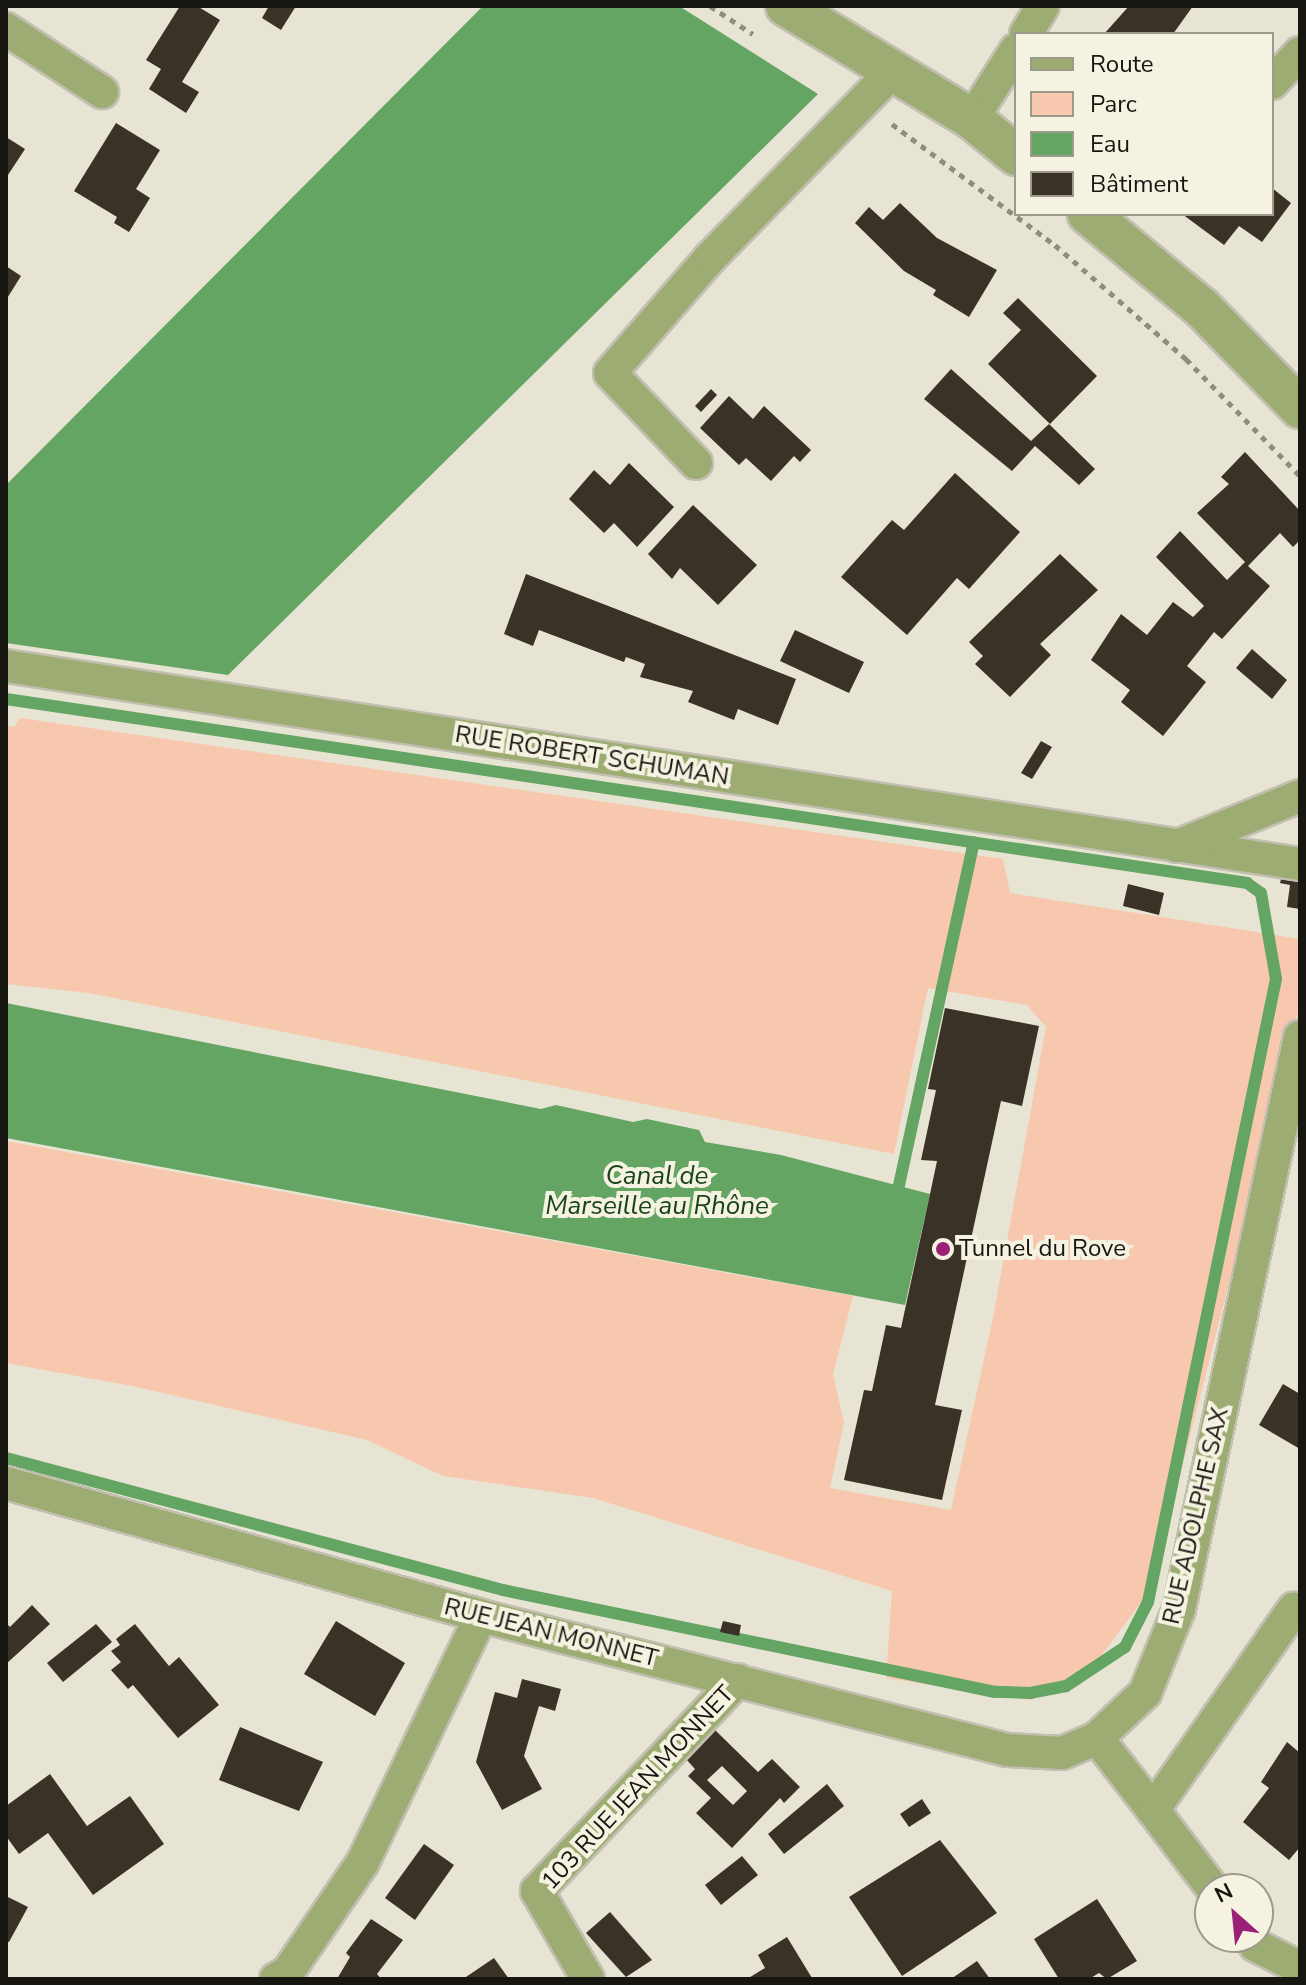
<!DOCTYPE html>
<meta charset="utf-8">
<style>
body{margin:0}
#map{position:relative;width:1306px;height:1985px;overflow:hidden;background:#e8e4d4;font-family:"Nunito Sans",sans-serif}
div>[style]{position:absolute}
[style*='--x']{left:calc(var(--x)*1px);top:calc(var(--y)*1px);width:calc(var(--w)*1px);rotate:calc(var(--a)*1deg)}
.green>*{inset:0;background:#f7c8ae}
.water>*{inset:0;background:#64a563}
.stream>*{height:12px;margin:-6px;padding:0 6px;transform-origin:6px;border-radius:6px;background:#64a563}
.building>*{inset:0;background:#3a3227}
.path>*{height:5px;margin-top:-2.5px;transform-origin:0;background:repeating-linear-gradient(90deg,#8f8c80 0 6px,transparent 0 12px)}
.roads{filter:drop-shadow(2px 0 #c2bfb1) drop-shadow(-2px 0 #c2bfb1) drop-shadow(0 2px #c2bfb1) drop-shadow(0 -2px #c2bfb1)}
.minor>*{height:32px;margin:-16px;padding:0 16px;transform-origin:16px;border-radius:16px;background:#9dac73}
.tertiary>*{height:40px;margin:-20px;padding:0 20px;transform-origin:20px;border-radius:20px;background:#9dac73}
.dots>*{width:22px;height:22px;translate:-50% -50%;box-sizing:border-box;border:4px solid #f5f2e1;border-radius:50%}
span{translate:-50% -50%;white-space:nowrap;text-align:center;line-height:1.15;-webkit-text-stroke:8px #f5f2e1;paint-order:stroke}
.street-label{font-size:24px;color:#171610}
.poi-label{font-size:24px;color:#171610}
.left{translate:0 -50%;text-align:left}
.water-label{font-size:26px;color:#174519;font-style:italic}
.frame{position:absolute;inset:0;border:8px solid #171610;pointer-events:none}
.legend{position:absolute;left:1014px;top:32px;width:260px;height:184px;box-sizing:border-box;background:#f5f2e1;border:2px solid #9c9a8d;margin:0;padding:10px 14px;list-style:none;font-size:24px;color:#171610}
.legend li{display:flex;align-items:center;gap:16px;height:40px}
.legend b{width:40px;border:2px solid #9c9a8d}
.north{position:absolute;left:1194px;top:1873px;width:80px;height:80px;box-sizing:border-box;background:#f5f2e1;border:2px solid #9c9a8d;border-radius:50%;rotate:333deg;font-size:22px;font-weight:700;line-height:32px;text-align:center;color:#171610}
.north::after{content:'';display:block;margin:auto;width:28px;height:36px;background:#9b2078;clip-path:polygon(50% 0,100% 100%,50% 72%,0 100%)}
</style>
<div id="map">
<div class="green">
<div style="clip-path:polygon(20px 718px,1003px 859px,1010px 893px,1300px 939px,1300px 1005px,1151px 1589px,1092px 1668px,1030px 1700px,886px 1678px,892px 1591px,593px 1498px,443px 1476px,367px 1440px,137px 1387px,6px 1363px,6px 1141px,853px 1296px,833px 1374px,844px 1423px,830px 1488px,951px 1510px,993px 1318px,1046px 1027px,1027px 1005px,928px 988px,894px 1154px,89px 993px,6px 984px,6px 725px,14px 727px)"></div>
</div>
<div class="water">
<div style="clip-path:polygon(483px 6px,679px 6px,818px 94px,228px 675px,6px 643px,6px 485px)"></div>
<div style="clip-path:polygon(6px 1003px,541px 1109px,556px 1105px,633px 1122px,647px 1119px,699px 1130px,705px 1142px,781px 1155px,930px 1194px,905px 1305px,6px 1138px)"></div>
</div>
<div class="stream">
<div style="--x:6;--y:699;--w:1255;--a:8.43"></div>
<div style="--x:1247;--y:883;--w:17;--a:36"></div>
<div style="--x:1261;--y:893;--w:87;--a:80.1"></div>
<div style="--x:1276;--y:979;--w:636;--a:101.61"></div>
<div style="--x:1148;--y:1602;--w:51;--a:117.1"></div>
<div style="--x:1125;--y:1647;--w:71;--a:146.5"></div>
<div style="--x:1066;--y:1686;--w:36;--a:169"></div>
<div style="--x:1031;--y:1693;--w:36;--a:-178"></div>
<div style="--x:995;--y:1692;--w:502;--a:-168.29"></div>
<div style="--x:503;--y:1590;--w:514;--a:-165.13"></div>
<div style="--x:896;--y:1199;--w:365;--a:-77.7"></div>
</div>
<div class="building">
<div style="clip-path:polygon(180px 6px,197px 6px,220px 20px,182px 82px,199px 92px,186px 113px,149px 89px,161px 69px,146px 60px)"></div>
<div style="clip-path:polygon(269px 6px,296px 6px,281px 30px,262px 18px)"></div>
<div style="clip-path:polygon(1129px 6px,1193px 6px,1173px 34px,1104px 34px)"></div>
<div style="clip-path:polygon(116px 123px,160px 150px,136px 189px,150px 198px,129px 232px,114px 223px,117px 217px,74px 191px)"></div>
<div style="clip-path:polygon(6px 137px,25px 149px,6px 178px)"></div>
<div style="clip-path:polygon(1272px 188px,1291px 203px,1262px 242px,1239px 226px,1224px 245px,1182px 214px,1272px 214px)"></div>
<div style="clip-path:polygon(900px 203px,937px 238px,997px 270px,969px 317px,933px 295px,936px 290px,904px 271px,855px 223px,869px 207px,883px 220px)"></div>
<div style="clip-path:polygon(6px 266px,21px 276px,6px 300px)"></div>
<div style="clip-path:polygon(1018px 298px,1097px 376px,1050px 424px,988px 364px,1021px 330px,1003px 313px)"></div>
<div style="clip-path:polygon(951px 369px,1031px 441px,1049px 424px,1095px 469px,1079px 485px,1035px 446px,1012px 471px,924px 399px)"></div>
<div style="clip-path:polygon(711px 389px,717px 395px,701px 412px,695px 406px)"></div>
<div style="clip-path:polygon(729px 396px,753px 419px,764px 406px,811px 450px,800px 462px,794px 456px,771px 481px,746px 458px,739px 465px,700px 428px)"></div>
<div style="clip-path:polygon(1245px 452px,1300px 511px,1300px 540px,1293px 547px,1280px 533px,1248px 566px,1270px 586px,1222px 639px,1214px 632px,1187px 666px,1206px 682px,1163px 736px,1121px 702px,1130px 690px,1091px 660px,1121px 614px,1147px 635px,1173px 602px,1193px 617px,1204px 606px,1156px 557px,1180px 531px,1227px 580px,1245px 562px,1197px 513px,1229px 484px,1221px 477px)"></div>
<div style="clip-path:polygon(629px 463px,674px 507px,637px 547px,614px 523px,604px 533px,569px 499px,594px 470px,610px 485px)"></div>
<div style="clip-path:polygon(955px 473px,1020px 532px,969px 589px,957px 578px,907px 635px,841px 577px,892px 520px,904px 530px)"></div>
<div style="clip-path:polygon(693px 505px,757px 565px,718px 605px,680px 568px,672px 579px,648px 554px)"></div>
<div style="clip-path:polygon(1060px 554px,1098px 590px,1040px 644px,1051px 655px,1010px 697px,975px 664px,983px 656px,969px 642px)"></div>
<div style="clip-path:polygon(526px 574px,796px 679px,778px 725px,738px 709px,734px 720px,688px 702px,693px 691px,640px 677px,645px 664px,626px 657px,624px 662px,539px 630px,533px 646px,504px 634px)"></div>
<div style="clip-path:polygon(795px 630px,864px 662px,849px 693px,780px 661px)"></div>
<div style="clip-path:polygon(1252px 649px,1287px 680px,1272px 699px,1236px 668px)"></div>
<div style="clip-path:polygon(1041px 741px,1052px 747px,1032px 779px,1021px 773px)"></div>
<div style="clip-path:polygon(1284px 869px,1300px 873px,1300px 909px,1287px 907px,1290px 885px,1280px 883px)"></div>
<div style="clip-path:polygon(1128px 884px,1164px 893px,1159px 915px,1123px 906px)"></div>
<div style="clip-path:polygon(945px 1008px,1039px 1026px,1022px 1106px,1001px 1101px,935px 1405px,962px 1410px,942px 1500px,844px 1480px,864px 1390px,872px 1391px,886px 1325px,901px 1328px,930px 1194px,937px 1161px,921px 1160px,936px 1090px,928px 1089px)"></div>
<div style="clip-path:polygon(1283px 1384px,1300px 1394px,1300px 1449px,1259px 1425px)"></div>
<div style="clip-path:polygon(32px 1605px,50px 1624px,6px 1664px,6px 1623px,10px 1627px)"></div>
<div style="clip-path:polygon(336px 1621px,405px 1663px,375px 1716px,304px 1674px)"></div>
<div style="clip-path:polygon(723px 1621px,741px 1625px,739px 1636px,720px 1632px)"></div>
<div style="clip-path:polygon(96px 1624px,112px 1642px,63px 1682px,47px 1663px)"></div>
<div style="clip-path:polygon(135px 1624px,169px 1666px,179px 1657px,219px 1705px,178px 1738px,133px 1685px,128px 1689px,111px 1670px,121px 1662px,111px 1651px,120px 1645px,116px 1639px)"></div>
<div style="clip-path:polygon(522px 1679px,561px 1689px,555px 1711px,539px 1706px,524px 1756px,542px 1789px,502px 1810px,476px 1762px,495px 1692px,517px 1698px)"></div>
<div style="clip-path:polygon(240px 1727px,323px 1762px,299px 1811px,219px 1780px)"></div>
<div style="clip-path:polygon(evenodd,715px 1730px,758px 1772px,772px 1759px,800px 1787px,784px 1803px,780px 1798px,732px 1848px,696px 1813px,711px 1798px,688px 1776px,695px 1769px,686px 1759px,715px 1730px,722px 1766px,747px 1791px,733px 1805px,707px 1780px,722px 1766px)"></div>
<div style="clip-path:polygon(1287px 1742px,1300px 1753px,1300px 1847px,1289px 1860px,1243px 1822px,1269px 1788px,1261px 1782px)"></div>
<div style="clip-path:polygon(50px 1774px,87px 1826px,130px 1796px,164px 1844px,93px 1895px,48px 1833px,19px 1854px,6px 1836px,6px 1806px)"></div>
<div style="clip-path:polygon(827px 1784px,844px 1806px,784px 1854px,768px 1834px)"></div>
<div style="clip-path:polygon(922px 1799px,931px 1813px,909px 1827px,900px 1814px)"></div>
<div style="clip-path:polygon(940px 1840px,997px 1913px,902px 1976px,849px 1897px)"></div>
<div style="clip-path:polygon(424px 1844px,454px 1865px,415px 1920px,385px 1898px)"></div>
<div style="clip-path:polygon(742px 1856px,758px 1875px,721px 1905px,705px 1885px)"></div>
<div style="clip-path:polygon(6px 1896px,28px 1907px,9px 1942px,6px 1941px)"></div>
<div style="clip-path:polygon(1097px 1899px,1137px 1961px,1107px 1979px,1099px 1973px,1089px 1979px,1059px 1979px,1034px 1939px)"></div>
<div style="clip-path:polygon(610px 1912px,652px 1960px,626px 1977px,586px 1933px)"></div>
<div style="clip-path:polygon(371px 1919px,403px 1940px,377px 1974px,381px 1979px,337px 1979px,350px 1957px,346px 1953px)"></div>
<div style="clip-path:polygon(787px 1937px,812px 1978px,819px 1979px,747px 1979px,765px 1968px,758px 1955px)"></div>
<div style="clip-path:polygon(494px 1958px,509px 1979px,463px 1979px)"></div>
<div style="clip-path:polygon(977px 1961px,990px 1979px,951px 1979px)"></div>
</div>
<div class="path">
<div style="--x:710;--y:6;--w:51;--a:33.1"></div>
<div style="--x:892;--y:124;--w:203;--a:36.6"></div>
<div style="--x:1055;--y:245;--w:174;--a:41"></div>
<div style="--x:1186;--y:359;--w:163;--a:45.7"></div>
</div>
<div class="roads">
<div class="minor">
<div style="--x:6;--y:29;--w:115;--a:33.3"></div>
<div style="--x:1026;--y:34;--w:33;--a:-59"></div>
<div style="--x:1272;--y:83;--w:41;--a:-47"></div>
<div style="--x:972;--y:119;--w:82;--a:-57.5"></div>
<div style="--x:696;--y:463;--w:124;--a:-133.7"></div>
<div style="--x:610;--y:373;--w:152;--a:-49"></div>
<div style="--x:710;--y:258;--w:262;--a:-45.6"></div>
<div style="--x:6;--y:666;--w:1309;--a:8.7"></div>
<div style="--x:1177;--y:846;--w:133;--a:-22.1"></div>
<div style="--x:6;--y:1483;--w:493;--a:15.6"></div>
<div style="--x:481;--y:1616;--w:543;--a:14.29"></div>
<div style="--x:1007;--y:1750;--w:55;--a:3.1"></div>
<div style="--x:1062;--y:1753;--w:38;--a:-23"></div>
<div style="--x:1097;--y:1738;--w:66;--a:-43.2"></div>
<div style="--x:1145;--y:1693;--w:91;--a:-68"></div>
<div style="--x:1179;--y:1609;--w:585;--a:-78.06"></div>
<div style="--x:1097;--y:1738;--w:91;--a:52.1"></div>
<div style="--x:1153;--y:1810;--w:246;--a:-55"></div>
<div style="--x:1153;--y:1810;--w:99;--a:52.8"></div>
<div style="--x:1255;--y:1945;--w:51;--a:27.1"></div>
<div style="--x:276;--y:1979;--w:14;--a:-30"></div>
<div style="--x:288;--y:1972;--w:133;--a:-55.7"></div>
<div style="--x:363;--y:1862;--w:273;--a:-64.4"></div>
<div style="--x:588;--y:1979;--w:102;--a:-120.1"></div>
<div style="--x:537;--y:1891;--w:291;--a:-46.4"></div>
</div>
<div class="tertiary">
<div style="--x:786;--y:6;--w:218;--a:31.3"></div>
<div style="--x:972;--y:119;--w:57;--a:39.3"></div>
<div style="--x:1088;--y:214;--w:148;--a:39.5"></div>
<div style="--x:1202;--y:308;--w:140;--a:45.6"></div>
</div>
</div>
<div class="dots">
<div style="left:943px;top:1249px;background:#9b2078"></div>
</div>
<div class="street-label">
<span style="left:592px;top:756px;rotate:9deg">RUE ROBERT SCHUMAN</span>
<span style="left:1196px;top:1516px;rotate:-77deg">RUE ADOLPHE SAX</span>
<span style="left:551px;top:1633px;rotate:14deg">RUE JEAN MONNET</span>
<span style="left:638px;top:1788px;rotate:-47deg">103 RUE JEAN MONNET</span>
</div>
<div class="poi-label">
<span class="left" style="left:959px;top:1249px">Tunnel du Rove</span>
</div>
<div class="water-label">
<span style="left:657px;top:1191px">Canal de<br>Marseille au Rhône</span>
</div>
<div class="frame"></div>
<ul class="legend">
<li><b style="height:10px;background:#9dac73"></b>Route</li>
<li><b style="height:22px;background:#f7c8ae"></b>Parc</li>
<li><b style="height:22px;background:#64a563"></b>Eau</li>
<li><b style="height:22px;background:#3a3227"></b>Bâtiment</li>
</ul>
<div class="north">N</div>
</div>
